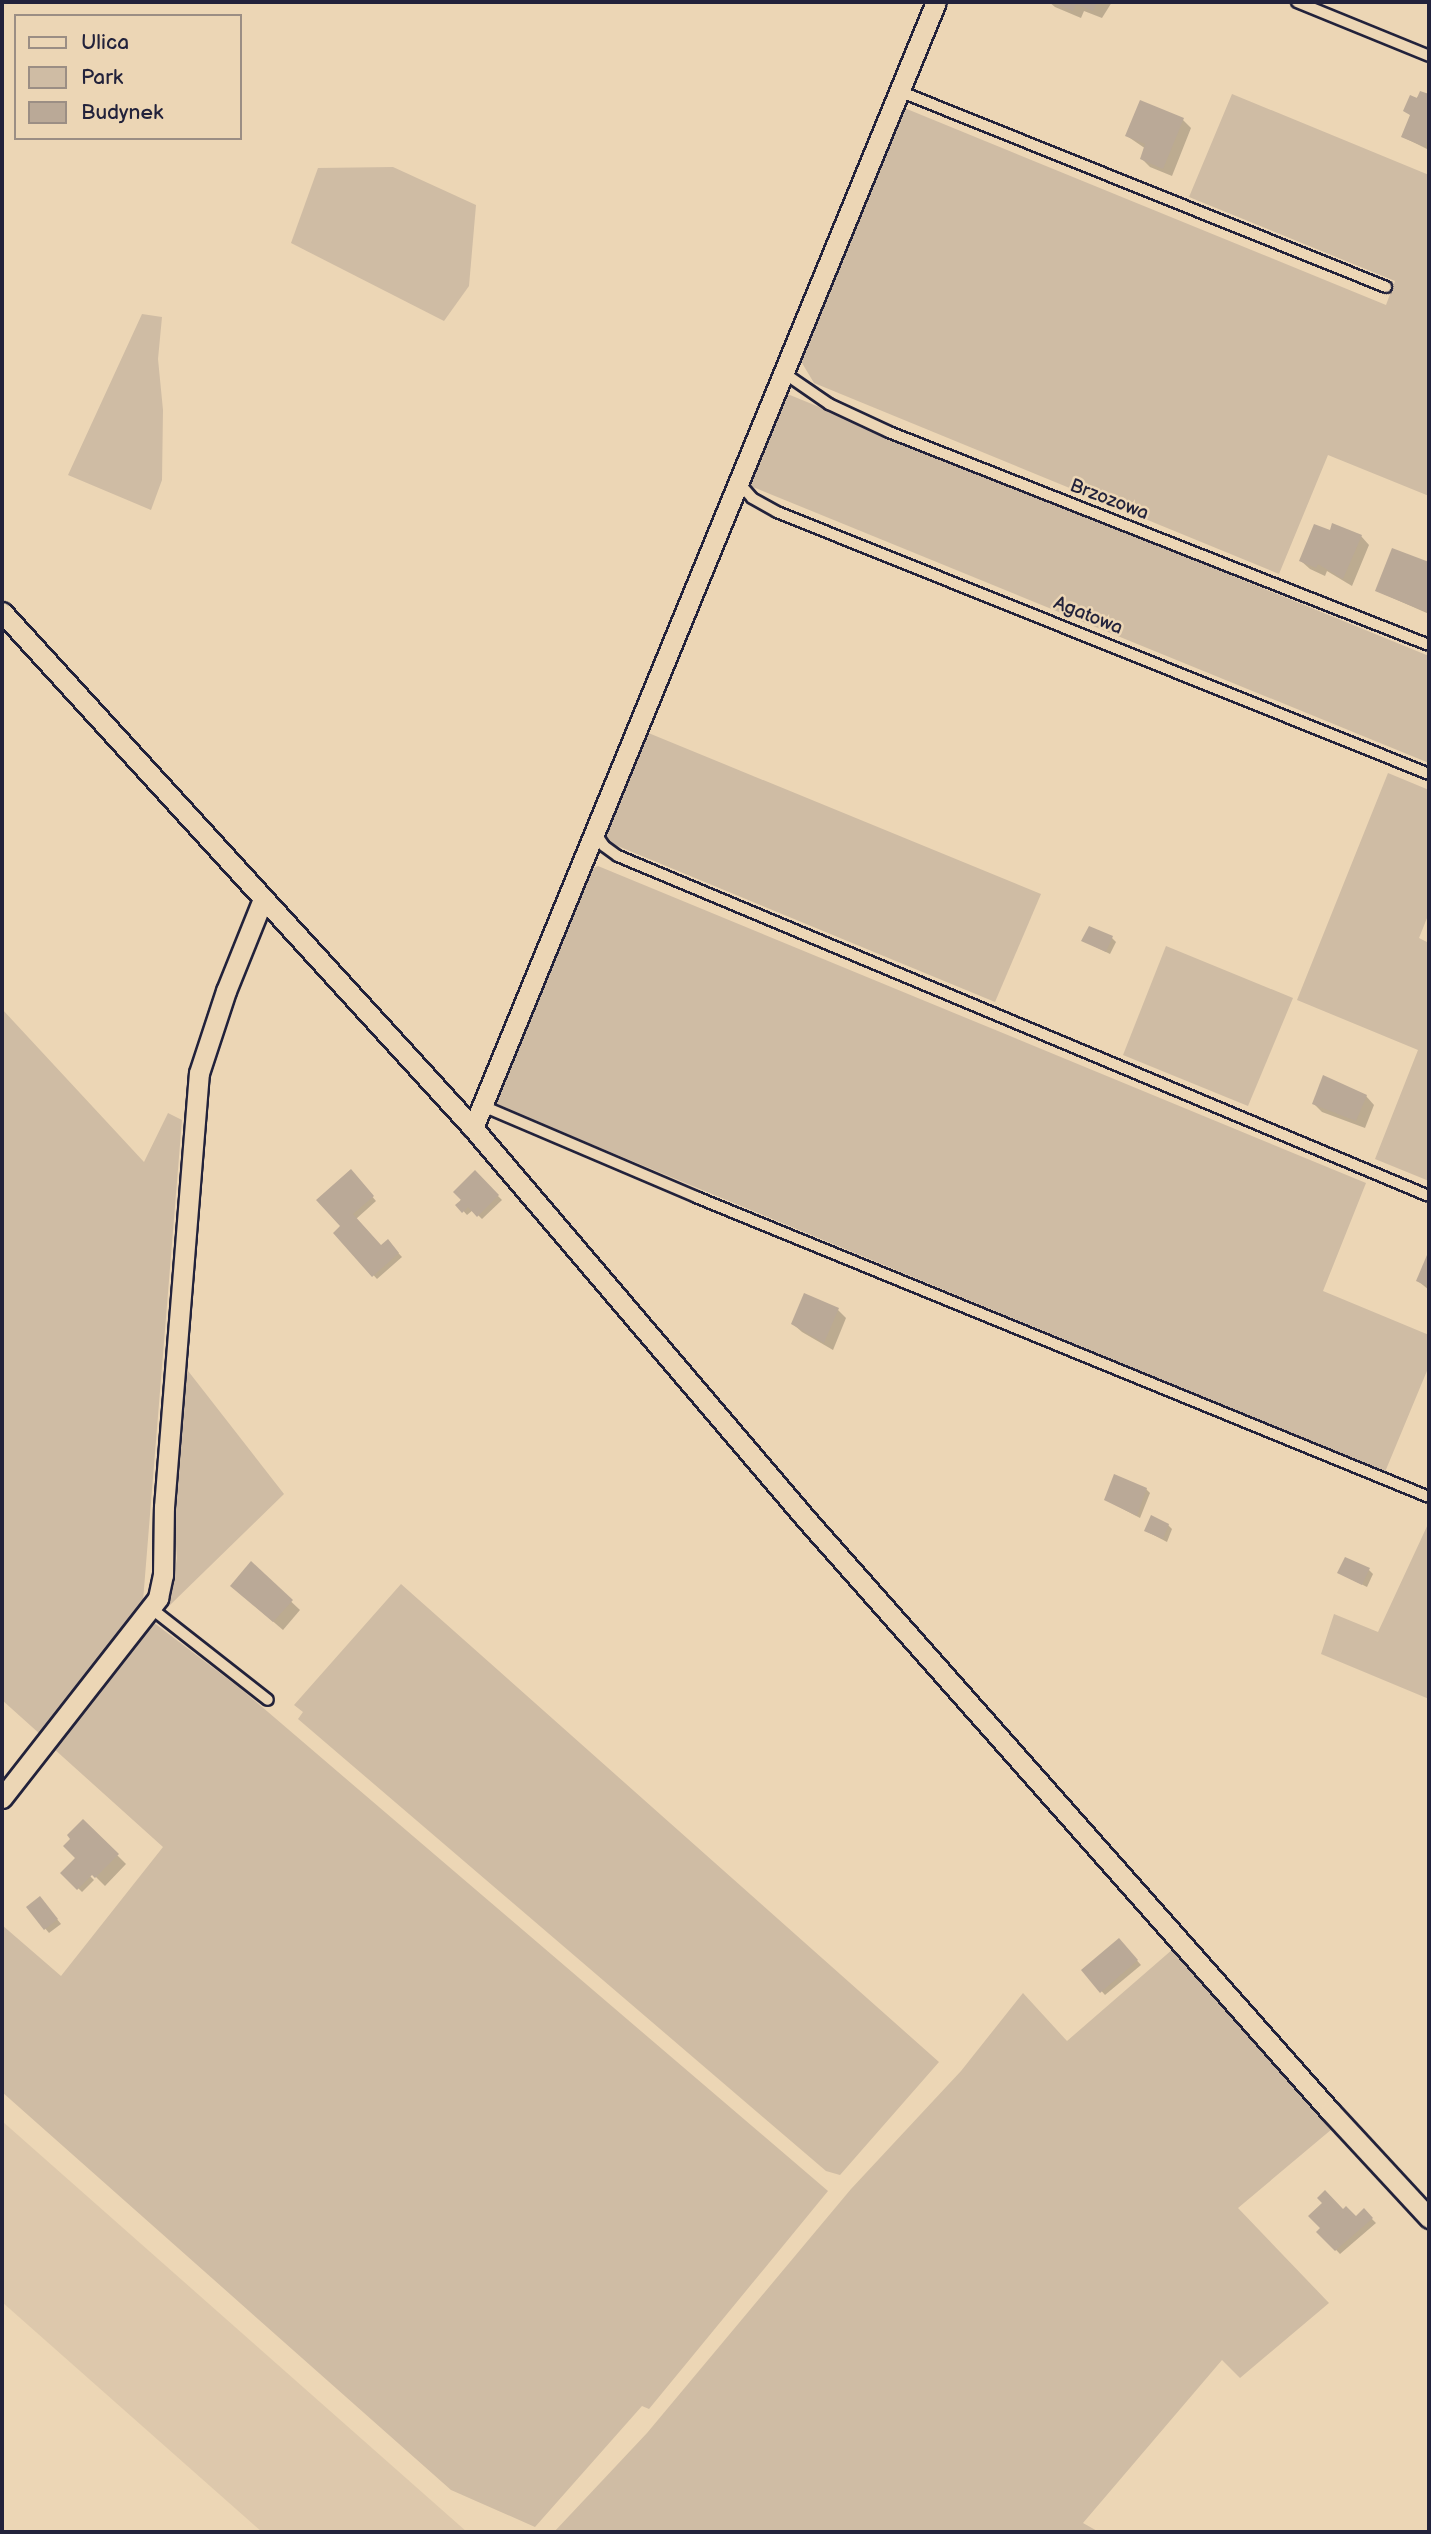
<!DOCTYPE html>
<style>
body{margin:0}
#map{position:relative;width:1431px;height:2534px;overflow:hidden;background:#ecd6b5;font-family:"Balsamiq Sans",sans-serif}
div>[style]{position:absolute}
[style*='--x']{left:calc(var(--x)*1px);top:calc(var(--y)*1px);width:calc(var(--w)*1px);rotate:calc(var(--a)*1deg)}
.built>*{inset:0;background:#ddc8ac}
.green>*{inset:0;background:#cfbca4}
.shadow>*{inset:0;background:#0003}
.building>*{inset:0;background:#baa997}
.roads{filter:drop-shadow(2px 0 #22223b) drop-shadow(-2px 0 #22223b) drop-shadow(0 2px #22223b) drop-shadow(0 -2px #22223b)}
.service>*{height:10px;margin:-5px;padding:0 5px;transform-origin:5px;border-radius:5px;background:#ecd6b5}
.minor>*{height:19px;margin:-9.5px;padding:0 9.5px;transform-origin:9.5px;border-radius:9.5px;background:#ecd6b5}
span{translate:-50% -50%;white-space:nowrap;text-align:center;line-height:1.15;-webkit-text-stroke:5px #ecd6b5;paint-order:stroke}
.street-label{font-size:19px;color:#22223b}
.frame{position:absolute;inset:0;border:4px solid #22223b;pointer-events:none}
.legend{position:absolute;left:14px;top:14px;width:228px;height:126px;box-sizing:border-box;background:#ecd6b5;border:2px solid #9b8e84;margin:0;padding:9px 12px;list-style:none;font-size:21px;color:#22223b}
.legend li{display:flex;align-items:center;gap:14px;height:35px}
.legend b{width:35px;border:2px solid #9b8e84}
</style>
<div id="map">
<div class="built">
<div style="clip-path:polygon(2px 2121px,467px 2532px,262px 2532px,2px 2302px)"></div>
</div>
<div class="green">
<div style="clip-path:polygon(1232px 94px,1429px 175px,1429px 496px,1328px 455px,1279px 574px,814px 383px,799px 358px,902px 107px,1386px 305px,1395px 281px,1189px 197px)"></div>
<div style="clip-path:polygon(393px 167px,476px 205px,469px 286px,444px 321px,291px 243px,318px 168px)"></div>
<div style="clip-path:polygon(142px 314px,162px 317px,158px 359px,163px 410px,162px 480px,151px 510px,68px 475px)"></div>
<div style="clip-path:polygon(785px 393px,1429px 656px,1429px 763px,748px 485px)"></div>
<div style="clip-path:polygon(646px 732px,1041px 894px,995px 1002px,608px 842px,604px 834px)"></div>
<div style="clip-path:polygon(1388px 773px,1429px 790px,1429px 913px,1419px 938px,1429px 943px,1429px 1181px,1375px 1159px,1418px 1050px,1297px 1000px)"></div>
<div style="clip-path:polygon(598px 866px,1366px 1183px,1323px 1291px,1429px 1335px,1429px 1366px,1385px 1472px,494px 1104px,589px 870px)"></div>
<div style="clip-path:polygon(1166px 946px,1293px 998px,1248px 1106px,1123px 1055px)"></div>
<div style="clip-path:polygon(2px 1009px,144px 1162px,168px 1113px,182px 1120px,143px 1601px,41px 1735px,2px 1700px)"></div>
<div style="clip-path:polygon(185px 1367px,284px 1494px,169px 1606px,177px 1558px,173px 1503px)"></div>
<div style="clip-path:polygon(1429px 1522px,1429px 1699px,1321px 1654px,1334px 1614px,1378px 1632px)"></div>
<div style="clip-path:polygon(401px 1584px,939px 2062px,840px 2175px,826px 2171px,298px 1719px,303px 1712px,294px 1705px)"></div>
<div style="clip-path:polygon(153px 1622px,241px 1689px,828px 2191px,649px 2409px,642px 2406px,535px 2527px,451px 2490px,2px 2092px,2px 1925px,61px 1976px,163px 1847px,53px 1748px)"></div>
<div style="clip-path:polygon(1173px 1949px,1332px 2129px,1238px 2208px,1329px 2303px,1240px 2378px,1222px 2360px,1083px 2523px,1099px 2532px,554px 2532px,647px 2433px,851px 2189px,961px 2071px,1023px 1993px,1067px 2041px)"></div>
</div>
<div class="shadow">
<div style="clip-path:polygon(1049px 2px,1112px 2px,1102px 18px,1084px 11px,1081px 18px,1055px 7px)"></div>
<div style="clip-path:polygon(1421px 93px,1429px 96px,1429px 150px,1403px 137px,1412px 116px,1405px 111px)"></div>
<div style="clip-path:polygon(1183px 120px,1191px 128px,1172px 176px,1150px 167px,1142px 159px,1146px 149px,1127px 136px)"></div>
<div style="clip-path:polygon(1331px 532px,1361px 536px,1369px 545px,1352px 586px,1327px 571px,1325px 576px,1310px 569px,1301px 561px)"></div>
<div style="clip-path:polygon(1393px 550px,1429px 564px,1429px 614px,1377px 591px)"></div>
<div style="clip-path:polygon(1112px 938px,1116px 942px,1110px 954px,1084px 941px)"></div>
<div style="clip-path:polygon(1366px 1096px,1374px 1105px,1365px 1128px,1322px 1112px,1314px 1104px)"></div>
<div style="clip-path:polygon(350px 1171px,376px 1201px,356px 1219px,381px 1248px,388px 1242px,402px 1257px,377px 1279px,335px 1233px,342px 1227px)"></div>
<div style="clip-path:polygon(475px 1173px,502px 1200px,482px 1219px,473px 1210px,467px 1215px,458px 1205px)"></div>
<div style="clip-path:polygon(1428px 1257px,1429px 1258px,1429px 1290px,1418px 1281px)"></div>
<div style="clip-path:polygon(838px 1310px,846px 1318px,833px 1350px,802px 1332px,793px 1324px)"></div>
<div style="clip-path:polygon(1146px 1489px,1150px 1493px,1140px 1518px,1106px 1500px)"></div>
<div style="clip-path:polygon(1168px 1525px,1172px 1529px,1167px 1542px,1146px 1531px)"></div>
<div style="clip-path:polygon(251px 1564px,300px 1610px,283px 1630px,241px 1594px)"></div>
<div style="clip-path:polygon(1369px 1570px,1373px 1574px,1367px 1587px,1339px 1573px)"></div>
<div style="clip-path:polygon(83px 1821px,126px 1864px,105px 1886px,90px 1871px,87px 1873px,94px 1880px,82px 1892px,63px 1873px,79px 1859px)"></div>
<div style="clip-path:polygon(43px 1902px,61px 1924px,49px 1933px,28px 1908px)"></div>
<div style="clip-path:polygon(1119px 1940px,1141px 1965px,1105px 1995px,1084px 1971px)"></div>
<div style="clip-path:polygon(1344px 2211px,1356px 2218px,1364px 2211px,1376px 2223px,1340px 2254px,1319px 2232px)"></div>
</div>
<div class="building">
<div style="clip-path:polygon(1050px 2px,1097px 2px,1093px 11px,1076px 4px,1073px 11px)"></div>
<div style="clip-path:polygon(1420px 91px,1429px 94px,1429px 137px,1425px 147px,1401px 137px,1410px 115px,1403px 111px,1410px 95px,1417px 98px)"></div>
<div style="clip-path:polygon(1140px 100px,1184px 118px,1163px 169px,1140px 159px,1145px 144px,1125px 136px)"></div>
<div style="clip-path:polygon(1332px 523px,1362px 535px,1343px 579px,1318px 564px,1316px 568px,1299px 561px,1314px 524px,1330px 530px)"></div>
<div style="clip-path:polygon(1392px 548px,1429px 562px,1429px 603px,1426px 612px,1375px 591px)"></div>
<div style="clip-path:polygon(1089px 926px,1113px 936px,1106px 952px,1081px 941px)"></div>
<div style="clip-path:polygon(1323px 1075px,1367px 1095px,1356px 1121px,1312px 1104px)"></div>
<div style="clip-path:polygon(351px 1169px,374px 1196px,353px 1214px,381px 1245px,388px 1239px,399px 1253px,372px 1277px,333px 1233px,340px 1226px,316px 1200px)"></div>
<div style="clip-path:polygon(475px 1170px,499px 1195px,477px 1217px,468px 1207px,462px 1213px,455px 1205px,461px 1200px,453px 1192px)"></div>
<div style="clip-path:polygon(1427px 1255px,1429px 1256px,1429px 1287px,1416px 1281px)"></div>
<div style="clip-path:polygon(804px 1293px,839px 1308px,824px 1343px,791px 1324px)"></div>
<div style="clip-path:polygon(1114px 1474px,1147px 1488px,1137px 1516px,1104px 1500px)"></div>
<div style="clip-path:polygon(1151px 1515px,1169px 1524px,1163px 1539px,1144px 1531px)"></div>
<div style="clip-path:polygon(1345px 1557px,1370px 1568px,1362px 1585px,1337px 1573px)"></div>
<div style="clip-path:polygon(251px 1561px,293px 1600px,273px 1622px,230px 1586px)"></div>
<div style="clip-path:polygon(83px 1819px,119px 1854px,95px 1878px,92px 1875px,77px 1890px,60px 1873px,75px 1858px,63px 1846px,70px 1839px,67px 1835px)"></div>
<div style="clip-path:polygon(40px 1896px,58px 1919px,44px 1930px,26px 1907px)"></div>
<div style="clip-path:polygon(1119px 1938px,1138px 1960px,1100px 1993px,1081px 1970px)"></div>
<div style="clip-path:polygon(1325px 2190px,1343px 2209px,1346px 2206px,1356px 2216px,1364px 2208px,1373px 2218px,1335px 2251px,1316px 2232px,1320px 2228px,1308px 2216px,1322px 2203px,1317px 2198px)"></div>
</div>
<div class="roads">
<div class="service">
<div style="--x:1297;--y:2;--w:143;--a:22.2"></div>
<div style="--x:899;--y:91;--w:525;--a:21.92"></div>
<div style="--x:784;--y:373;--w:55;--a:34.6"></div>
<div style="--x:829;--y:404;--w:66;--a:25"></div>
<div style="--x:889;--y:432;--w:580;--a:21.53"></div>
<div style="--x:740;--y:484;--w:18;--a:49"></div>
<div style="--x:752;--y:498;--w:29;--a:29"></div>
<div style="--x:777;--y:512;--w:703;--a:21.89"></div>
<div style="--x:596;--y:834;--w:14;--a:56"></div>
<div style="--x:604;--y:846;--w:17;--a:36"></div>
<div style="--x:618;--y:856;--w:879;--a:22.75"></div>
<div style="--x:483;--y:1106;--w:232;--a:23.1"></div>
<div style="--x:696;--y:1197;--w:792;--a:22.26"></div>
<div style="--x:152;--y:1609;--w:147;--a:38.1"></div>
</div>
<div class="minor">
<div style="--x:2;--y:612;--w:699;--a:47.61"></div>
<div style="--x:473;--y:1128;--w:514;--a:49.58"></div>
<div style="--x:806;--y:1519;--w:791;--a:48.49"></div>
<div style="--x:1330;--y:2111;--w:146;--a:47.2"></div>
<div style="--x:473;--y:1128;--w:1217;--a:-67.65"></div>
<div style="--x:2;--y:1798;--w:254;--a:-52"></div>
<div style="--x:158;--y:1598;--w:24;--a:-78"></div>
<div style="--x:163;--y:1575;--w:68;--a:-89.2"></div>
<div style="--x:164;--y:1507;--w:435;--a:-85.4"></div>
<div style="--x:199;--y:1073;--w:86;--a:-71.8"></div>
<div style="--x:226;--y:991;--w:99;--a:-68.1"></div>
</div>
</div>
<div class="street-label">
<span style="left:1109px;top:500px;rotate:21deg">Brzozowa</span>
<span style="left:1088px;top:616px;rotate:22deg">Agatowa</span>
</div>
<div class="frame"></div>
<ul class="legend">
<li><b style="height:9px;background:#ecd6b5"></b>Ulica</li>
<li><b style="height:19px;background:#cfbca4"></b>Park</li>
<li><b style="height:19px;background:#baa997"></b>Budynek</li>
</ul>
</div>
